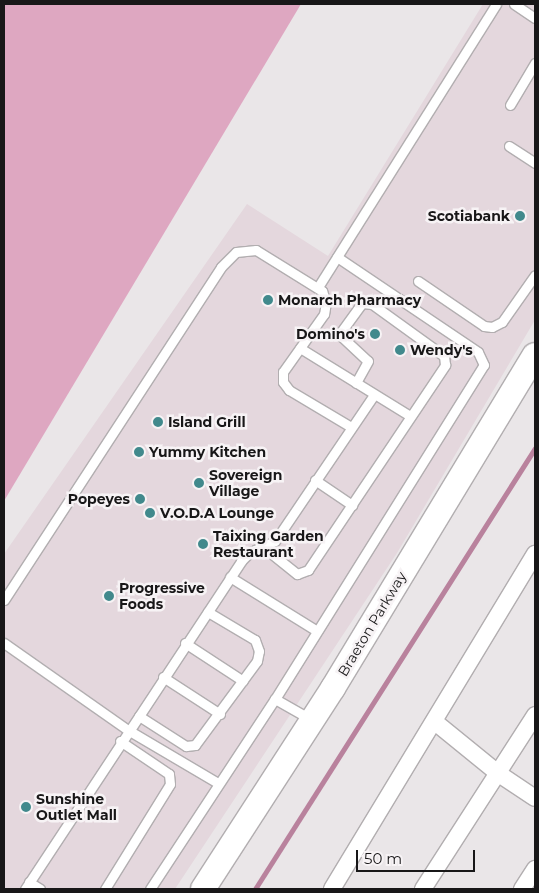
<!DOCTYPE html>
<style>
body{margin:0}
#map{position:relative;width:539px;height:893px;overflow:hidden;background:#eae6e8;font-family:Montserrat,sans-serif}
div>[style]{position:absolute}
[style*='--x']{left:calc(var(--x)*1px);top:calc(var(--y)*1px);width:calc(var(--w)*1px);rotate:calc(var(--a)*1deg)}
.built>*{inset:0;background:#e4d7dd}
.green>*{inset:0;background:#dea7c1}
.stream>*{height:5px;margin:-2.5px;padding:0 2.5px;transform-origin:2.5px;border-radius:2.5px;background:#b9829d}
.roads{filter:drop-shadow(1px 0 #b2aeb0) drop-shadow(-1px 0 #b2aeb0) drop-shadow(0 1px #b2aeb0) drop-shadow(0 -1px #b2aeb0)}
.lane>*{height:9px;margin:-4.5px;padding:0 4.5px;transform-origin:4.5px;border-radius:4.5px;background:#fff}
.street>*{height:16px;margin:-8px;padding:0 8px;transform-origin:8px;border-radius:8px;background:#fff}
.secondary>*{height:24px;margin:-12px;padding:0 12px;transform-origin:12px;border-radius:12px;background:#fff}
.dots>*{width:14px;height:14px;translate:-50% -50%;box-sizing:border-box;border:2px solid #f7f3f5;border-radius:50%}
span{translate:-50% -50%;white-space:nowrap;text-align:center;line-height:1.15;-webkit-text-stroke:5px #f7f3f5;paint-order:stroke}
.poi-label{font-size:14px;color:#181718;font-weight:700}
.right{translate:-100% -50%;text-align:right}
.left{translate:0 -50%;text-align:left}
.street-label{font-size:14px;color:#181718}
.frame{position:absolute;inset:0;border:5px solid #181718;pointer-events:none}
.scale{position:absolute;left:356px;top:850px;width:119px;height:22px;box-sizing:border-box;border:2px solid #181718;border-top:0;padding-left:6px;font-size:15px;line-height:18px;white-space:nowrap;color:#181718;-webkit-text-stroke:4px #f7f3f5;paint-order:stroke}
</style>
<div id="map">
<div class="built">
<div style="clip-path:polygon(483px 4px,535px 4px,535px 320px,397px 553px,175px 889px,4px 889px,4px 554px,247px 204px,328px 256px)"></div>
</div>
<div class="green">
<div style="clip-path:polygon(4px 4px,301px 4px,4px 501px)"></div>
</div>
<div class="stream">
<div style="--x:255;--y:889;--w:522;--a:-57.59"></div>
</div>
<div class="roads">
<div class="lane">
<div style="--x:514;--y:4;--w:25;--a:34"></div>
<div style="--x:510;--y:105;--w:49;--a:-59.2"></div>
<div style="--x:509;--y:146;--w:31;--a:33"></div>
<div style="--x:418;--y:281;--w:80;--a:34.3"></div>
<div style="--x:484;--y:326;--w:8;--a:7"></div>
<div style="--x:492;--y:327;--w:11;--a:-27"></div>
<div style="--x:502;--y:322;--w:57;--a:-54.9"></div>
<div style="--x:318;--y:287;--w:334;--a:-57.8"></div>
<div style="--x:300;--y:348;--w:129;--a:31.7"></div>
<div style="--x:315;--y:480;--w:45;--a:34"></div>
<div style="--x:262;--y:546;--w:45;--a:38.7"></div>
<div style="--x:297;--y:574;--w:12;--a:-20"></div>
<div style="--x:308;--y:570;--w:247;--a:-56.2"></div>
<div style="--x:445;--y:365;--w:9;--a:-96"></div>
<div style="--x:444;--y:356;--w:89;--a:-144.2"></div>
<div style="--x:372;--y:304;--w:10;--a:-174"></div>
<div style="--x:362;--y:303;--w:36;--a:126"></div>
<div style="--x:341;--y:332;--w:5;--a:79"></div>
<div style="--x:342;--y:337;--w:35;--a:43"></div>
<div style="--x:368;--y:361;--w:25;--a:119"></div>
<div style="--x:230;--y:577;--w:102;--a:31.8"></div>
<div style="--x:4;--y:600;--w:397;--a:-56.9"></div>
<div style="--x:221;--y:267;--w:21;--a:-45"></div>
<div style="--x:236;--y:252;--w:20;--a:-6"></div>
<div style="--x:256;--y:250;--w:78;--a:31.8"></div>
<div style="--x:322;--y:291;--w:12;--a:70"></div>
<div style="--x:326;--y:302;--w:12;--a:99"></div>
<div style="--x:324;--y:314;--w:71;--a:125.3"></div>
<div style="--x:283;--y:372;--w:10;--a:90"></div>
<div style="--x:283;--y:382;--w:10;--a:53"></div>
<div style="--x:289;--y:390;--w:72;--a:30.8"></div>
<div style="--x:4;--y:643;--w:151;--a:35.1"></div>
<div style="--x:128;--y:730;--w:104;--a:30.5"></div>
<div style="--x:185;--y:643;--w:69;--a:33.2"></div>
<div style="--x:163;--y:677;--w:68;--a:33"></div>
<div style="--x:139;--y:716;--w:56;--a:32.6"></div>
<div style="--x:186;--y:746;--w:9;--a:-6"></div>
<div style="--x:195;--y:745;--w:104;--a:-53.6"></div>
<div style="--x:257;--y:661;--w:10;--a:-79"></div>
<div style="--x:259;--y:651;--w:12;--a:-110"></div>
<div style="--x:255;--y:640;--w:55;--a:-149.2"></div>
<div style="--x:312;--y:720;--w:43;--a:-150.4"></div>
<div style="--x:275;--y:699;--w:394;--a:-58"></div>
<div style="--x:484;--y:365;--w:14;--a:-115"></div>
<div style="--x:478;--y:352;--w:170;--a:-146"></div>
<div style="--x:29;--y:882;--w:13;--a:32"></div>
<div style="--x:25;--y:889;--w:393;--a:-56.6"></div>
<div style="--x:241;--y:561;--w:13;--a:-45"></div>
<div style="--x:250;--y:552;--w:27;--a:-24"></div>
<div style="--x:275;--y:541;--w:176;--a:-55.9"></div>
<div style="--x:105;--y:889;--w:123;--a:-58.2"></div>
<div style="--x:170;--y:784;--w:10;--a:-96"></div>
<div style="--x:169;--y:774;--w:59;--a:-146"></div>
<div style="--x:150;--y:889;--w:227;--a:-56.7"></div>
</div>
<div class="street">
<div style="--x:435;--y:722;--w:82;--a:39.1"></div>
<div style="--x:499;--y:774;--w:43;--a:33.7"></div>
<div style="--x:332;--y:889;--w:392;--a:-58.8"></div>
<div style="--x:423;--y:889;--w:207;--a:-57.2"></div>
<div style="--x:522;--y:889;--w:24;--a:-57"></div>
</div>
<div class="secondary">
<div style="--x:203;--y:889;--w:239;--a:-57.1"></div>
<div style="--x:333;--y:688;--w:389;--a:-58.8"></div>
</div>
</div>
<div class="dots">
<div style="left:520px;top:216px;background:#41898c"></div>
<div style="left:268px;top:300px;background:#41898c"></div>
<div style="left:375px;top:334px;background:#41898c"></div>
<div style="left:400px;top:350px;background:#41898c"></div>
<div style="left:158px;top:422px;background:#41898c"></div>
<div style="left:139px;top:452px;background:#41898c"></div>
<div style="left:199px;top:483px;background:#41898c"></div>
<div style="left:140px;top:499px;background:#41898c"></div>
<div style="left:150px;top:513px;background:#41898c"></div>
<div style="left:203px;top:544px;background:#41898c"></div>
<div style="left:109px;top:596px;background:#41898c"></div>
<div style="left:26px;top:807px;background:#41898c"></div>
</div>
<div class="poi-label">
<span class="right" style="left:510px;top:216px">Scotiabank</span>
<span class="left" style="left:278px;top:300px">Monarch Pharmacy</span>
<span class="right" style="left:365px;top:334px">Domino's</span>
<span class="left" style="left:410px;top:350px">Wendy's</span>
<span class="left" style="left:168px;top:422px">Island Grill</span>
<span class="left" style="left:149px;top:452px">Yummy Kitchen</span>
<span class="left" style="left:209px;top:483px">Sovereign<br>Village</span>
<span class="right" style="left:130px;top:499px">Popeyes</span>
<span class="left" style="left:160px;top:513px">V.O.D.A Lounge</span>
<span class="left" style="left:213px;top:544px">Taixing Garden<br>Restaurant</span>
<span class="left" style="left:119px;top:596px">Progressive<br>Foods</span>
<span class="left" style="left:36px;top:807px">Sunshine<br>Outlet Mall</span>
</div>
<div class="street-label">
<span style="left:372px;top:624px;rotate:-59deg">Braeton Parkway</span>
</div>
<div class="frame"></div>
<div class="scale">50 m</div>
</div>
